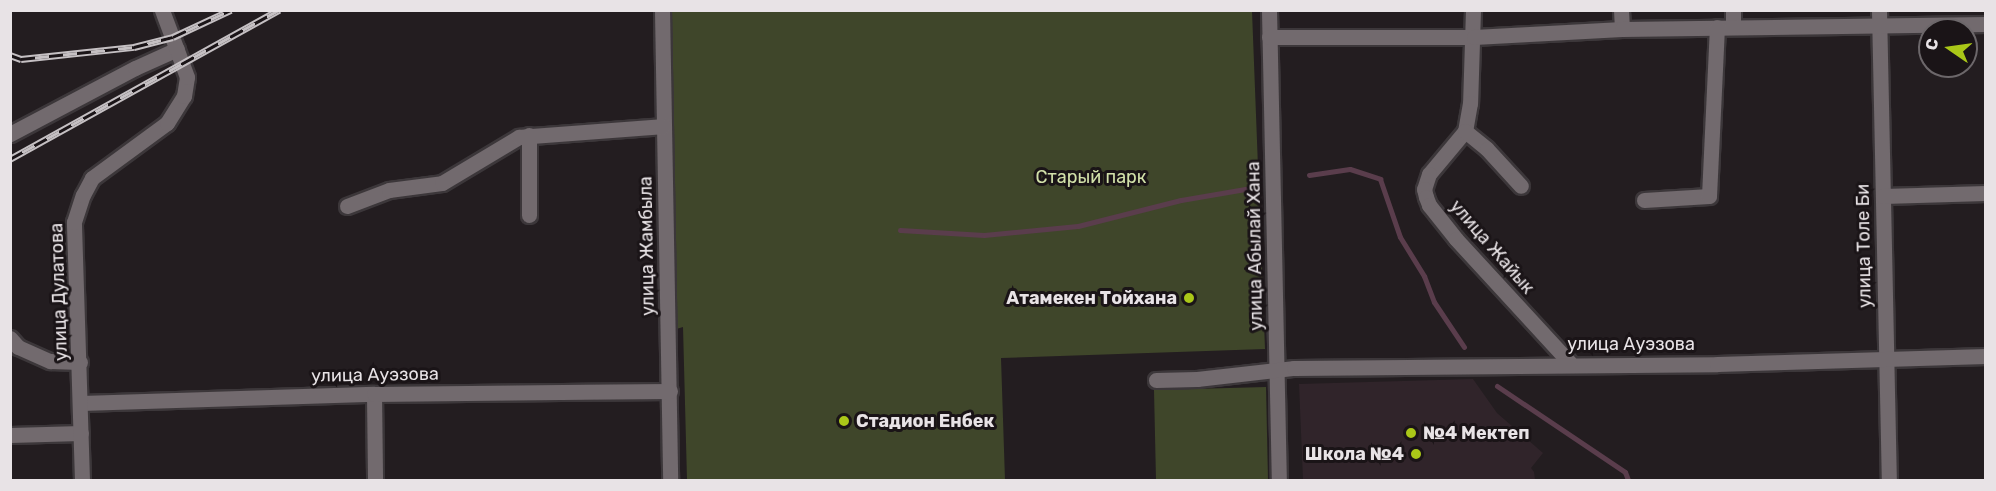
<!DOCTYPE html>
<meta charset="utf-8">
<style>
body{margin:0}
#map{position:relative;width:1996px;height:491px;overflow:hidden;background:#231d20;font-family:Rubik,sans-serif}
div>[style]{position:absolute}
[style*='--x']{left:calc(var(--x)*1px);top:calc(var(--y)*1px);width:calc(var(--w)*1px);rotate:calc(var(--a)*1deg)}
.built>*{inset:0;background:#30242a}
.green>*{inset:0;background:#3f462a}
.stream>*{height:5px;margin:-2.5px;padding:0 2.5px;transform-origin:2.5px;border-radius:2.5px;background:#5a3d4c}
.roads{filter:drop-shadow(2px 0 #3c373a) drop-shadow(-2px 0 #3c373a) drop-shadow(0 2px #3c373a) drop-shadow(0 -2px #3c373a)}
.minor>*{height:15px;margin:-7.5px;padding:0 7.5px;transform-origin:7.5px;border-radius:7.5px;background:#726a6e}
.rail>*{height:7px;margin-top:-3.5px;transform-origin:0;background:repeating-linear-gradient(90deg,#1a1417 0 14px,#c5c0c3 0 28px);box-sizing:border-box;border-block:2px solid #c5c0c3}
.dots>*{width:16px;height:16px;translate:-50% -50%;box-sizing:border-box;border:3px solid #1a1417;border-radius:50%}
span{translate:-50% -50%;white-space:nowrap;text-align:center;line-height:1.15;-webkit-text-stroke:6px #1a1417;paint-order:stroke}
.park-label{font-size:18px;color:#d2e1a9}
.street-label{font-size:18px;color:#e8e3e6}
.poi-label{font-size:18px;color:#e8e3e6;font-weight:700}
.right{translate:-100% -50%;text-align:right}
.left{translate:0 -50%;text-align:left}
.frame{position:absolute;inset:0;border:12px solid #e8e3e6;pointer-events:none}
.north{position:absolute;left:1918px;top:18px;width:60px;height:60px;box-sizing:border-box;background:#1a1417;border:2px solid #6c676a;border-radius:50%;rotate:283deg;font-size:16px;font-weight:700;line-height:24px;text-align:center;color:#e8e3e6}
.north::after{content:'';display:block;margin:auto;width:21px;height:27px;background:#aac718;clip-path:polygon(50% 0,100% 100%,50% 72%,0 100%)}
</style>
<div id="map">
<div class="built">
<div style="clip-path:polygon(1473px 379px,1497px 413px,1543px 453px,1531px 468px,1534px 472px,1535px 480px,1303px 480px,1299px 384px)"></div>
</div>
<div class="green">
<div style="clip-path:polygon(671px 11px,1252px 11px,1265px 349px,1001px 358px,1005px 480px,687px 480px,683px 327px,673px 330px)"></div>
<div style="clip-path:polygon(1266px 387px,1268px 480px,1156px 480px,1154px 390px)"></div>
</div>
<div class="stream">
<div style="--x:1309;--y:175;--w:41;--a:-8.3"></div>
<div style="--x:1350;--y:169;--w:32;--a:18"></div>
<div style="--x:1380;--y:179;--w:61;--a:71"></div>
<div style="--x:1400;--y:237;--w:46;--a:58.4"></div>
<div style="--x:1424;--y:276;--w:28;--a:69"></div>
<div style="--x:1434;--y:302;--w:54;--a:56.3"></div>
<div style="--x:900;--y:230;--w:84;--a:3.4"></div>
<div style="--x:984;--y:235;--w:94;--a:-5.5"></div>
<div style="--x:1078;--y:226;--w:106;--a:-14.2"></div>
<div style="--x:1181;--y:200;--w:71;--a:-9.7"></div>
<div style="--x:1497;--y:386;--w:154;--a:33.9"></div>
<div style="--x:1625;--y:472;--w:9;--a:69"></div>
</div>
<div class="roads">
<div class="minor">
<div style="--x:662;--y:10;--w:470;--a:89"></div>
<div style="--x:1269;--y:10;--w:470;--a:88.8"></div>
<div style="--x:1473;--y:10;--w:93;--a:91.8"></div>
<div style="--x:1470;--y:103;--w:28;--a:100"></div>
<div style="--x:1465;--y:131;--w:56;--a:129.9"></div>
<div style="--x:1429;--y:174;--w:16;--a:108"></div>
<div style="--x:1424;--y:189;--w:8;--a:76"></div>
<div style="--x:1426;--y:197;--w:9;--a:69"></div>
<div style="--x:1429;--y:205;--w:43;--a:51.5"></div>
<div style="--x:1456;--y:239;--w:168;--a:47.4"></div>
<div style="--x:1621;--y:10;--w:19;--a:87"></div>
<div style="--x:1733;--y:10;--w:16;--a:90"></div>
<div style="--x:1879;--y:10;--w:470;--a:88.8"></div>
<div style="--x:1269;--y:37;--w:205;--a:0"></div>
<div style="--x:1474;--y:37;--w:148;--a:-3.1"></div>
<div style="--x:1622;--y:29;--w:364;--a:-0.8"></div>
<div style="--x:1465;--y:131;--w:28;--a:39"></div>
<div style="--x:1487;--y:149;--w:50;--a:47.4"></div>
<div style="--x:10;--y:134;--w:141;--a:-27.8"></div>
<div style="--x:135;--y:68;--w:46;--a:-24.3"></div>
<div style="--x:1883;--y:196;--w:103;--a:-1.7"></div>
<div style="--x:1644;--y:200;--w:65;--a:-3.5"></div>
<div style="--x:1709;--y:196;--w:169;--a:-87.3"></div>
<div style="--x:347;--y:206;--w:45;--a:-20.9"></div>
<div style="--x:389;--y:190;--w:53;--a:-7.5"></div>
<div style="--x:442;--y:183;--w:90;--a:-30.9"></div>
<div style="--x:519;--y:137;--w:145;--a:-4.3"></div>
<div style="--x:529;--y:215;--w:80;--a:-90"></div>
<div style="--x:10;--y:338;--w:12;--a:48"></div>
<div style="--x:18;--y:347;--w:35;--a:24"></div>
<div style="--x:50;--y:361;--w:30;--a:2"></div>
<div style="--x:1156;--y:380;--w:41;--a:-1.4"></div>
<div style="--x:1197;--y:379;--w:98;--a:-6.5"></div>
<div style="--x:1294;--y:368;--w:423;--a:-0.5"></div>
<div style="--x:1717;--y:364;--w:269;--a:-1.7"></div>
<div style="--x:374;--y:394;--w:86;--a:89.3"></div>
<div style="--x:81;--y:403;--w:293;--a:-1.8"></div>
<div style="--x:374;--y:394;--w:296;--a:-0.6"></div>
<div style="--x:10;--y:435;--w:71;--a:-1.6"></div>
<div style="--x:82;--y:480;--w:258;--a:-91.8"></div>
<div style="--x:74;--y:222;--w:28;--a:-72"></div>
<div style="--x:83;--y:195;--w:19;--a:-62"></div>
<div style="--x:92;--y:178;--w:93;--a:-36.3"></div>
<div style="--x:167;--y:123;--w:32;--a:-58"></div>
<div style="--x:184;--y:96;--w:19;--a:-81"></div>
<div style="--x:187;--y:77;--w:72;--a:-110.5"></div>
</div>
</div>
<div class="rail">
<div style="--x:10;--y:55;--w:12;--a:20"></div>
<div style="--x:21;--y:59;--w:114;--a:-6.1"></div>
<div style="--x:134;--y:47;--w:40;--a:-14.4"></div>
<div style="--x:173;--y:37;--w:64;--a:-25"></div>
<div style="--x:10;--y:159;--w:308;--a:-29"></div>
</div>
<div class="dots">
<div style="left:1189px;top:298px;background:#aac718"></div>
<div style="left:844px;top:421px;background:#aac718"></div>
<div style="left:1411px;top:433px;background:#aac718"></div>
<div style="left:1416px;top:454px;background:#aac718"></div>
</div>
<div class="park-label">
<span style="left:1091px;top:177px">Старый парк</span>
</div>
<div class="street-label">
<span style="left:647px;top:246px;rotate:-91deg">улица Жамбыла</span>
<span style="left:1255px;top:246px;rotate:-91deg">улица Абылай Хана</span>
<span style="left:1864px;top:246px;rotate:-91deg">улица Толе Би</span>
<span style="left:1492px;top:247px;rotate:49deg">улица Жайык</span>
<span style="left:59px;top:292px;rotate:-92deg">улица Дулатова</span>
<span style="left:1631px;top:344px">улица Ауэзова</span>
<span style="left:375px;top:375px;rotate:-1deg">улица Ауэзова</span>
</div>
<div class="poi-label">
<span class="right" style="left:1177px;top:298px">Атамекен Тойхана</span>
<span class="left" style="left:856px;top:421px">Стадион Енбек</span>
<span class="left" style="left:1423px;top:433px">№4 Мектеп</span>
<span class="right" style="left:1404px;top:454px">Школа №4</span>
</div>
<div class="frame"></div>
<div class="north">С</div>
</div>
